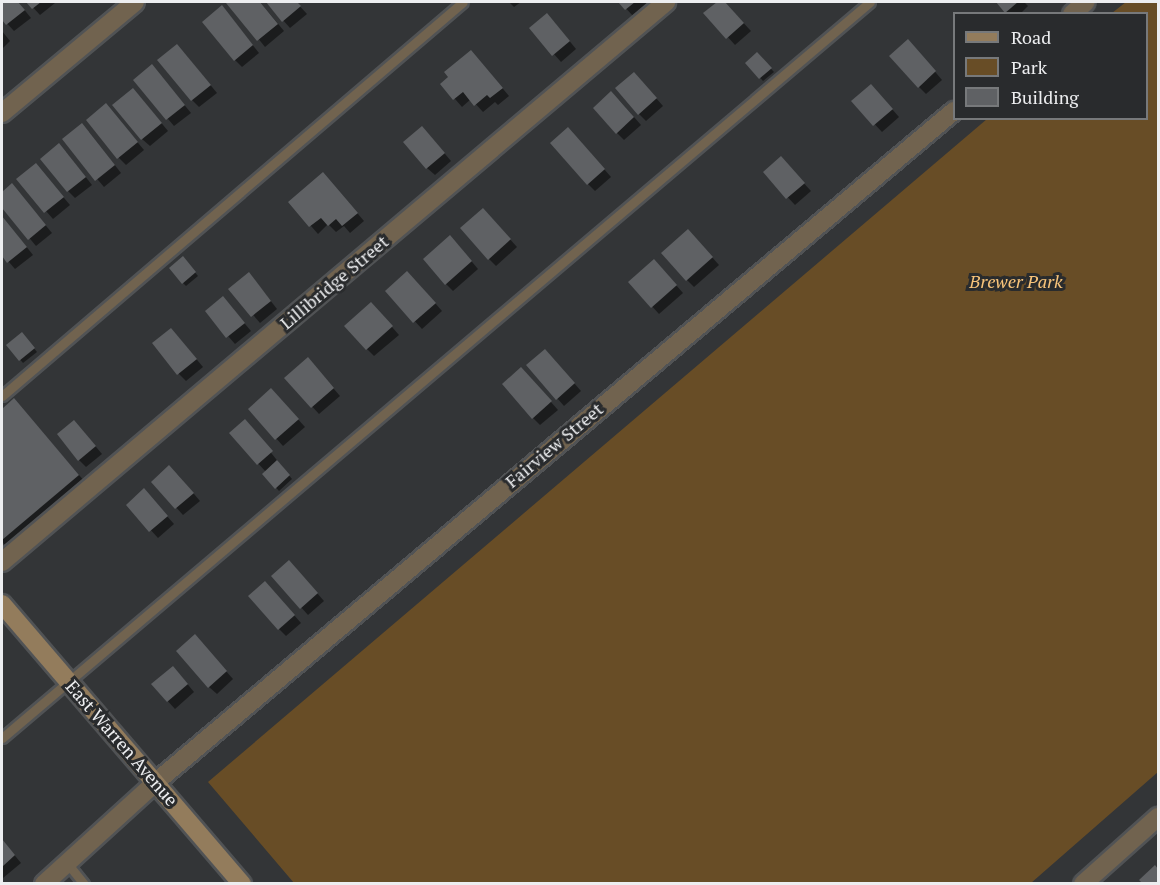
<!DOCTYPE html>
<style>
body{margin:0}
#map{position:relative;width:1160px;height:885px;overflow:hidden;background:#333537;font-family:"PT Serif",serif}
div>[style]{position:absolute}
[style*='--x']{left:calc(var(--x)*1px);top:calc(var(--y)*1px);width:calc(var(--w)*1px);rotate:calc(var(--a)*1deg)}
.green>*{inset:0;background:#684d26}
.shadow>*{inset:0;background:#0007}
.building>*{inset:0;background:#5f6164}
.roads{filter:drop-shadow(2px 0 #515355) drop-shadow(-2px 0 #515355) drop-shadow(0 2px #515355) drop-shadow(0 -2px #515355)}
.lane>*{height:9px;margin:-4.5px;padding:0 4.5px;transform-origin:4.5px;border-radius:4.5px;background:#71634f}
.street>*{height:18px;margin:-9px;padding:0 9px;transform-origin:9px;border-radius:9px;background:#71634f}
.secondary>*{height:18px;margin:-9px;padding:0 9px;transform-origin:9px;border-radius:9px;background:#937c5c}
span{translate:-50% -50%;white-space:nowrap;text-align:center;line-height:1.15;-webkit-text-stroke:6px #292b2d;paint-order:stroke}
.park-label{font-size:18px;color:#f8c47a;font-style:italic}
.street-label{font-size:18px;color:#edeef0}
.frame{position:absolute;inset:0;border:3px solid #edeef0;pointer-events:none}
.legend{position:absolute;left:953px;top:12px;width:195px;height:108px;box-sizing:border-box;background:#292b2d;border:2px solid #77797b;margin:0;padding:8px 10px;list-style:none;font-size:18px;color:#edeef0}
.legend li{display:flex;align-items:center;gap:12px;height:30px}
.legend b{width:30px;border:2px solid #77797b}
</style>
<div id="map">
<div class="green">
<div style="clip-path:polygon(1126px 2px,1158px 2px,1158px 772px,1031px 883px,294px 883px,208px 782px,987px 119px,1146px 118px,1146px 14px,1112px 13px)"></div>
</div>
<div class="shadow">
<div style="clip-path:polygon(2px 2px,18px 2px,31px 18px,14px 31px,2px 18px)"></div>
<div style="clip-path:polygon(28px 2px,53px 2px,55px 3px,40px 15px)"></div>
<div style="clip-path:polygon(229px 2px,260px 2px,284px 31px,265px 47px)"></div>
<div style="clip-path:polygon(267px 2px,296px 2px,307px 14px,290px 28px)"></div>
<div style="clip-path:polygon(509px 2px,521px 2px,514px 7px)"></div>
<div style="clip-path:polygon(620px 2px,650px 2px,633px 16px)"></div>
<div style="clip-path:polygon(719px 2px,724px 2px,751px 31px,735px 45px,706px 13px)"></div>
<div style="clip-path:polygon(998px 2px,1024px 2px,1028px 6px,1020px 14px,1008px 14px)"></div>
<div style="clip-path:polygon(229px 15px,259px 53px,242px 67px,235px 60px)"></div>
<div style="clip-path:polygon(554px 22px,576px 49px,561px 62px,531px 28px)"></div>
<div style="clip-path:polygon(2px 31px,10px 41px,2px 49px)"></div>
<div style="clip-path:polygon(915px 48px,942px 80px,926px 94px,919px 87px)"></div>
<div style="clip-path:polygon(184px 53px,217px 93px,199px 107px,192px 100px)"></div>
<div style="clip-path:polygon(757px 54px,774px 72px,763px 81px,747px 63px)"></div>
<div style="clip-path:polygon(478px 59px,509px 96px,498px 105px,495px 102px,483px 112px,471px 99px,462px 107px,442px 84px)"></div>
<div style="clip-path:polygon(159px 74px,191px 113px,174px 126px,135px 80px)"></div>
<div style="clip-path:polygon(641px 81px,663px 106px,646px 121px,639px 114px)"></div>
<div style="clip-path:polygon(878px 93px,899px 117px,882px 132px,853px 101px)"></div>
<div style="clip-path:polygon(140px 97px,168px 131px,150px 146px,142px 139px)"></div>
<div style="clip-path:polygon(619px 100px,641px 125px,624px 140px,617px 133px)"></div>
<div style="clip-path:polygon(113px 113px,144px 150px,126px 165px,119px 158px)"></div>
<div style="clip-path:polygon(89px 132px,121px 173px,104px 187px,64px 140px)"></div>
<div style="clip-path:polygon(429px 135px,451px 161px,435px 175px,427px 168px)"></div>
<div style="clip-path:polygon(575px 136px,611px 177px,595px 191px,588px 184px)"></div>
<div style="clip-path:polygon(66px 152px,92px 185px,75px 198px,68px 191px)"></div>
<div style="clip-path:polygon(36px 165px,70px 205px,53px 219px,18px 179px)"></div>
<div style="clip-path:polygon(788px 166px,811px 191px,795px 205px,765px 173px)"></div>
<div style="clip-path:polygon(330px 181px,364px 221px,350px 233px,344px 226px,336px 232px,328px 224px,318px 234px,290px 202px)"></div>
<div style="clip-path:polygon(12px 185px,52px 233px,36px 246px,2px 205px,2px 194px)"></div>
<div style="clip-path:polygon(2px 216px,33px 255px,15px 269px,2px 254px)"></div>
<div style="clip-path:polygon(490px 217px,517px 247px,496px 266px,489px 259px)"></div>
<div style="clip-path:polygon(695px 238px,719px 265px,694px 287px,687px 280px)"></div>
<div style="clip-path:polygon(457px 244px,478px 269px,453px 291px,446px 284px)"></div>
<div style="clip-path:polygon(186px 262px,198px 276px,186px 286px,183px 283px)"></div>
<div style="clip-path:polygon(661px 268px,683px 293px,659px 314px,630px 282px)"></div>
<div style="clip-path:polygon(415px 280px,442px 311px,422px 329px,387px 291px)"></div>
<div style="clip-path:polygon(256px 282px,277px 309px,260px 323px,231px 289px)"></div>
<div style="clip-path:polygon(223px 298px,251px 331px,235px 344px,207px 312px)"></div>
<div style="clip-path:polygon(378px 311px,399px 335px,374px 356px,367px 349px)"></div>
<div style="clip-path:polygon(25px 337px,37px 352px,23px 363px,8px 345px)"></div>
<div style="clip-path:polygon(178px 337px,203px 367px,186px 381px,179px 374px)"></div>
<div style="clip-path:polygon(552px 358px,581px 391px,564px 406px,557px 398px)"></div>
<div style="clip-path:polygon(315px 367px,340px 396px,319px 414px,286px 378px)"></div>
<div style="clip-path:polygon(528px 376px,558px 410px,540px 425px,533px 418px)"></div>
<div style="clip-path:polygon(278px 397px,305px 427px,283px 446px,250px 409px)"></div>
<div style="clip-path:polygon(14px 400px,92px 490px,15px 555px,2px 542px,2px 411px)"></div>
<div style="clip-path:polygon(81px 429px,102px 454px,86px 467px,79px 460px)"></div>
<div style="clip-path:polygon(252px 429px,292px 479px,279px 491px,264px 474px,266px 472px,231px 434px)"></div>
<div style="clip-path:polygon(177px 474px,200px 501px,183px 515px,153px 482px)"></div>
<div style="clip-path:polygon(151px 498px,174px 524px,158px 538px,128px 505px)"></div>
<div style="clip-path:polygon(296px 569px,324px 601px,308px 615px,273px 576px)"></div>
<div style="clip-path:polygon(272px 590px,301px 623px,286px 636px,279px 629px)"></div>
<div style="clip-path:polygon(202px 644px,233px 679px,217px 694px,209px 687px)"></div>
<div style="clip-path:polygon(180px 675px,194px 692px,175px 709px,153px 685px)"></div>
<div style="clip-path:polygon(2px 840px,21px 863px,3px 878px,2px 877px)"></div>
</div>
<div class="building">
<div style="clip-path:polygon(2px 2px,18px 2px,25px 10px,6px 25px,2px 20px)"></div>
<div style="clip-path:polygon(26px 2px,41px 2px,32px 9px)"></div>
<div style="clip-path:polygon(260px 2px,278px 24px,257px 41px,226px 3px)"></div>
<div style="clip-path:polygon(266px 2px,297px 2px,301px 6px,282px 22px)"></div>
<div style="clip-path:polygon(618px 2px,635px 2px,625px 10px)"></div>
<div style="clip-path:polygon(717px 2px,725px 2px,744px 23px,726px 39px,703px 13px)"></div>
<div style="clip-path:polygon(996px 2px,1018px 2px,1005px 13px)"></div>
<div style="clip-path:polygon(222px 5px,253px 45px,234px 61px,202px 22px)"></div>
<div style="clip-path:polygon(547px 13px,570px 41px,552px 56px,529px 28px)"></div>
<div style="clip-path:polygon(908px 39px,936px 71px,918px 88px,889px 56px)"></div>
<div style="clip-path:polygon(177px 44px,211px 85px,191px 101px,157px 60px)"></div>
<div style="clip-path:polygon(471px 50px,503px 88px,490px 98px,487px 95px,474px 106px,463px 92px,453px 100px,440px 84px,448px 77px,444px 72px)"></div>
<div style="clip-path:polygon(757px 52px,772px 68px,759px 79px,745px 63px)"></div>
<div style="clip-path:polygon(152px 64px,185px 105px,166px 120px,133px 80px)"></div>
<div style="clip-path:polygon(634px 72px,657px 98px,638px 115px,615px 88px)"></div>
<div style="clip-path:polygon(871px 84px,893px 109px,873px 126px,851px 101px)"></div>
<div style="clip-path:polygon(133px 88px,162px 123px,141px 140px,112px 105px)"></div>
<div style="clip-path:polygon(611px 91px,634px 117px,616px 134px,593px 108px)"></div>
<div style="clip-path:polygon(106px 103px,138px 142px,117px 159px,86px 120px)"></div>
<div style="clip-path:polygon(82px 123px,115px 165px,95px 181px,62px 139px)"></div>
<div style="clip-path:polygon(422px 126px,445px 153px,426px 169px,403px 142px)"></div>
<div style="clip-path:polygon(568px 127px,605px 169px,587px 185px,550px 143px)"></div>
<div style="clip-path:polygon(59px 143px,86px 177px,67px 192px,40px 159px)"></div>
<div style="clip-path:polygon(781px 156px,805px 183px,786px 199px,763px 172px)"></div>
<div style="clip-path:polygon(36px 163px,64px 197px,44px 213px,16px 179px)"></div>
<div style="clip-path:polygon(323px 172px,358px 213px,342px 226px,336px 219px,328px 226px,321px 218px,309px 227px,288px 202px)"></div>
<div style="clip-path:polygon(12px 183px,46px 225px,28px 240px,2px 208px,2px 192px)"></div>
<div style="clip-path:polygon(483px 208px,511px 239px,488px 260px,460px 228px)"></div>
<div style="clip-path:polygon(2px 216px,27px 247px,7px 263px,2px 256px)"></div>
<div style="clip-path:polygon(688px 229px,713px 257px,686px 281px,661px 253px)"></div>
<div style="clip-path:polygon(450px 235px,472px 261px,445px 285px,423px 259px)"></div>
<div style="clip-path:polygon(183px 256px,196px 272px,182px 284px,169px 268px)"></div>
<div style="clip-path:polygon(654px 259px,677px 285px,651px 308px,628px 282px)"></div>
<div style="clip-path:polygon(407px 271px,436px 303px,413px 323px,385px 291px)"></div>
<div style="clip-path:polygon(249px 272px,271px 301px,251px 317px,228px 289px)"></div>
<div style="clip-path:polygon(223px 296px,245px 323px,226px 338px,205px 311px)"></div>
<div style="clip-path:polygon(371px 302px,393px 326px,366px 350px,344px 326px)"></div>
<div style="clip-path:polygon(171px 328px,197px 359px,177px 375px,152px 343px)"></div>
<div style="clip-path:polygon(22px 332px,35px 348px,19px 361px,6px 345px)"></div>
<div style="clip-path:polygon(545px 349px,575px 383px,556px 400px,526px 365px)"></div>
<div style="clip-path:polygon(308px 357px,334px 388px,311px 408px,284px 378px)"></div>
<div style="clip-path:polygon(521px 367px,552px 401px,532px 419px,502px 384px)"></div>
<div style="clip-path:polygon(271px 388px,299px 419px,275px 440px,248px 409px)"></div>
<div style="clip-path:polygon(14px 398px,79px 475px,2px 540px,2px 409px)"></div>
<div style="clip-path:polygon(245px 419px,273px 451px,257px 465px,229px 433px)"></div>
<div style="clip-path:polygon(74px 420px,96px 446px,78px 461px,57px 434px)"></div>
<div style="clip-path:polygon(277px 460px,290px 475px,275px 489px,262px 474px)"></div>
<div style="clip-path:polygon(169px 465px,194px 493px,175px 509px,151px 482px)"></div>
<div style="clip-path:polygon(144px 488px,168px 516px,149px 532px,126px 505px)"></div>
<div style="clip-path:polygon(289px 560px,318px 593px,300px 609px,271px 576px)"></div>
<div style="clip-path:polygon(265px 581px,295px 615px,278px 630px,248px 596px)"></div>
<div style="clip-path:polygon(195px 634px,227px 671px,208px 688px,176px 651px)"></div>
<div style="clip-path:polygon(173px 666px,188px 684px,167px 702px,151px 684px)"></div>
<div style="clip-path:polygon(2px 839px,15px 855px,2px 867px)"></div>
<div style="clip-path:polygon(1155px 865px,1158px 869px,1158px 884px,1143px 884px,1139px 880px)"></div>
</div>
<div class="roads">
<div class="lane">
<div style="--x:2;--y:396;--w:606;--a:-40.52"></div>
<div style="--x:2;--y:738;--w:1138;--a:-40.3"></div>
<div style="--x:67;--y:863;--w:27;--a:51"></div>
</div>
<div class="street">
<div style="--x:1072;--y:14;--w:18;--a:-41"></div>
<div style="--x:2;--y:113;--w:173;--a:-39.8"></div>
<div style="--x:2;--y:562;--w:869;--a:-40.14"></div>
<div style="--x:44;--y:884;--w:151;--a:-42.3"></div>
<div style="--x:156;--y:782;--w:1043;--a:-40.06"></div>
<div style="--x:1083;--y:884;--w:101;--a:-41.8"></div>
</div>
<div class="secondary">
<div style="--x:2;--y:604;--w:369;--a:49.4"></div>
</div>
</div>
<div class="park-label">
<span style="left:1016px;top:281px">Brewer Park</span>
</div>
<div class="street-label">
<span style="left:334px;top:282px;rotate:-40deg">Lillibridge Street</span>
<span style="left:554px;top:445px;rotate:-40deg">Fairview Street</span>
<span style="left:122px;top:743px;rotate:49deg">East Warren Avenue</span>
</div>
<div class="frame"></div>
<ul class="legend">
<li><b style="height:8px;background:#937c5c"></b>Road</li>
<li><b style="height:16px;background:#684d26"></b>Park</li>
<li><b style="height:16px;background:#5f6164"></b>Building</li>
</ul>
</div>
